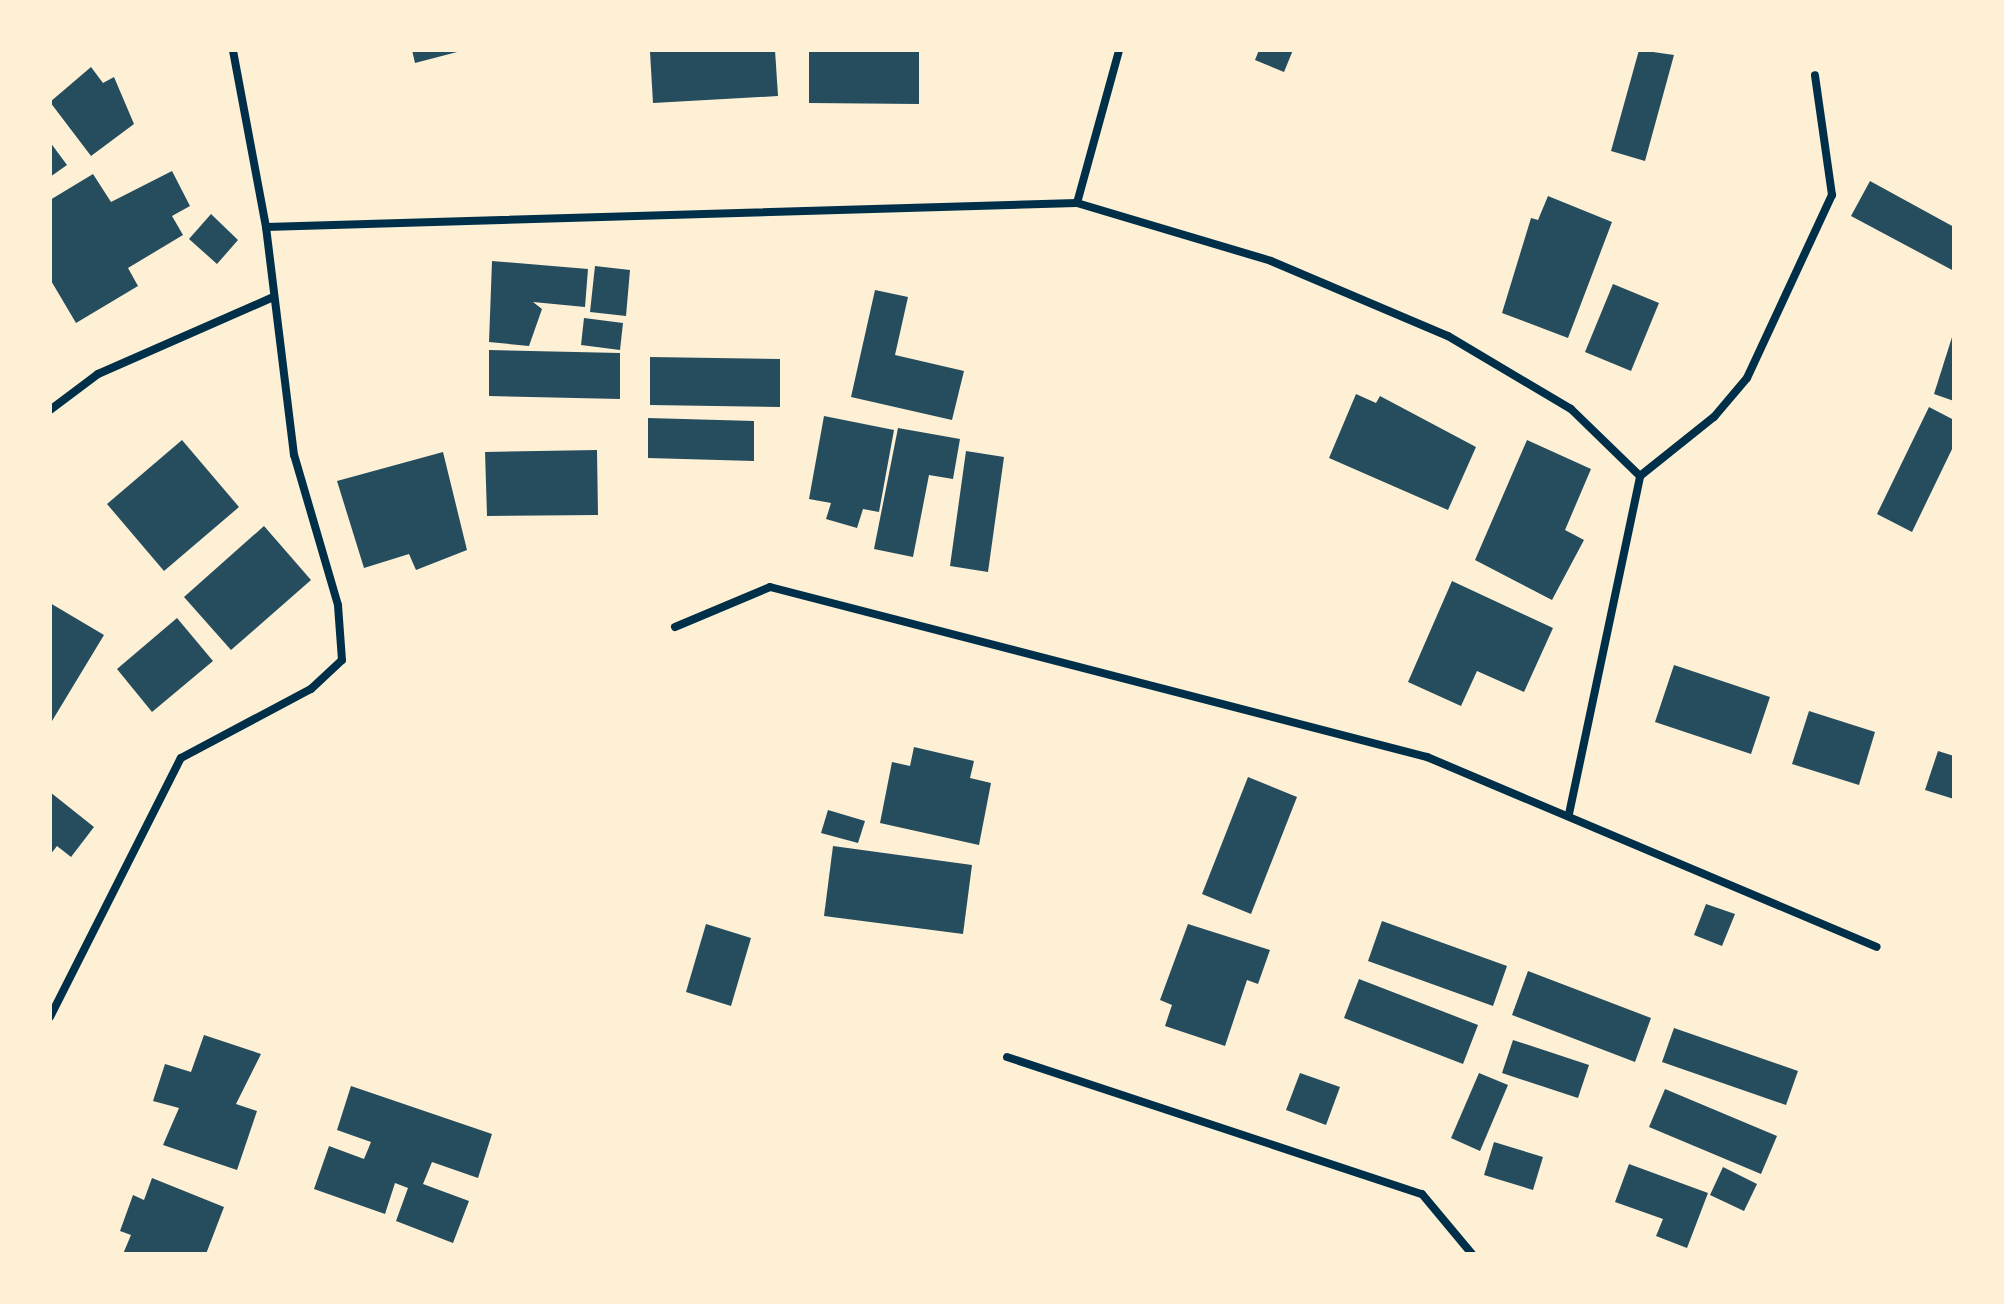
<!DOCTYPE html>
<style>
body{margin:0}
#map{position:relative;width:2004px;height:1304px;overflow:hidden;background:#fdf0d5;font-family:"Archivo Narrow",sans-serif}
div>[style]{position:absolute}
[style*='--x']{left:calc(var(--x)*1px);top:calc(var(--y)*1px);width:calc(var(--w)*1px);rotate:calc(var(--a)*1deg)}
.building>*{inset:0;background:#264d5e}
.minor>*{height:8px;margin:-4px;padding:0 4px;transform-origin:4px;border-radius:4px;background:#003049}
span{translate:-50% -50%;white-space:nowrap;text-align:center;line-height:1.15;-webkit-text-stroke:6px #fdf0d5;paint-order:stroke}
.frame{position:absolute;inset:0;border:52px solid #fdf0d5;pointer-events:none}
</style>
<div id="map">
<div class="building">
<div style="clip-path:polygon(412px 50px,461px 50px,461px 51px,415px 63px)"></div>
<div style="clip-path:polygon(775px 50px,778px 96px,653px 103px,650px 52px)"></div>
<div style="clip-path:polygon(809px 50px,919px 50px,919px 104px,809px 103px)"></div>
<div style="clip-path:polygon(1259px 50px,1293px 50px,1284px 72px,1255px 60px)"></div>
<div style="clip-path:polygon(1639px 50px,1674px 55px,1645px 161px,1611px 151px)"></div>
<div style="clip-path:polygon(91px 67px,103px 83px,114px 77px,134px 124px,91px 156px,50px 102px)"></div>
<div style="clip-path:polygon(50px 142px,67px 165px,50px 177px)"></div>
<div style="clip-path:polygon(172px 171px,190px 206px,172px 216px,183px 235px,128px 268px,138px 286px,76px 323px,50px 279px,50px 200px,93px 174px,111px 202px)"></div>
<div style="clip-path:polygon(1870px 181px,1954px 227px,1954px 271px,1851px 216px)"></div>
<div style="clip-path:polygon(1548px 196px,1612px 222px,1568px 338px,1502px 313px,1531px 218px,1538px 220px)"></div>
<div style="clip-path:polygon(211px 214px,238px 240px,217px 264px,189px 239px)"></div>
<div style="clip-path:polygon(492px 261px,588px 269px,585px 307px,533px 302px,542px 309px,529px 346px,489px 342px)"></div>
<div style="clip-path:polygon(595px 266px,630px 270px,626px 316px,590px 312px)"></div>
<div style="clip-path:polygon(1613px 284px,1659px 303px,1631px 371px,1585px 352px)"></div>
<div style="clip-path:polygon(875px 290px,908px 297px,895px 355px,964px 371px,952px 420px,851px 397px)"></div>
<div style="clip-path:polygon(584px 318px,623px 323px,620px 350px,581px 345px)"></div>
<div style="clip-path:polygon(1953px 334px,1954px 335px,1954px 401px,1934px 394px)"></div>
<div style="clip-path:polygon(489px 350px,620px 353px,620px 399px,489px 396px)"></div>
<div style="clip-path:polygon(650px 357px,780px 359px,780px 407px,650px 405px)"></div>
<div style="clip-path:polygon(1356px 394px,1376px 403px,1380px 396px,1476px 447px,1448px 510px,1329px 458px)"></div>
<div style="clip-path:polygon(1929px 407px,1954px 420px,1954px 445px,1912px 532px,1877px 514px)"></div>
<div style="clip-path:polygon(824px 416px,894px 430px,879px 512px,863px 509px,857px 528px,826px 519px,831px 503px,809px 499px)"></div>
<div style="clip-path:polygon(648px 418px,754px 421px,754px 461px,648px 458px)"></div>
<div style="clip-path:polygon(898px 428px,960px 439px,953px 479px,929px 475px,913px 557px,874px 549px)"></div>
<div style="clip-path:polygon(182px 440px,239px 507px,164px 571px,107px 504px)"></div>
<div style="clip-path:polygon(1527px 440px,1591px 469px,1565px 530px,1584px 540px,1552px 600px,1475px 560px)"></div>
<div style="clip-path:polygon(597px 450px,598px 515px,487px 516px,485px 452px)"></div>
<div style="clip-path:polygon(966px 451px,1004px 457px,988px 572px,950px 566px)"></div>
<div style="clip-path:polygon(443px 452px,467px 550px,416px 570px,409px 554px,364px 568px,337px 481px)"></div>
<div style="clip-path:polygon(264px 526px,311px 580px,231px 650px,184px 597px)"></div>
<div style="clip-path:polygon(1452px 581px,1553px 628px,1524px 692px,1477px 671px,1461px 706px,1408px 682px)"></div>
<div style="clip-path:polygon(50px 603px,104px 635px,52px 721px,50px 720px)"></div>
<div style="clip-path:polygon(177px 618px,213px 661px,152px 712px,117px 669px)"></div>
<div style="clip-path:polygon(1674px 665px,1770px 697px,1751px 754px,1655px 722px)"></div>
<div style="clip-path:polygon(1809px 711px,1875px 732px,1859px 785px,1792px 764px)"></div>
<div style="clip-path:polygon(914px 747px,974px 761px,970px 778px,991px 783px,979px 845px,880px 823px,892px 762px,910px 766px)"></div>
<div style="clip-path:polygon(1938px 751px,1954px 756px,1954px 799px,1925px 790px)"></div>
<div style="clip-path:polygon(1248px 777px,1297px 797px,1251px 914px,1202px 894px)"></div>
<div style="clip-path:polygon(50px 792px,94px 827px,71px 857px,57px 846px,50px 855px)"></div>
<div style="clip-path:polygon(828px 810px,865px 821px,858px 843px,821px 833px)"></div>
<div style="clip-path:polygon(833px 846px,972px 865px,963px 934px,824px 916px)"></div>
<div style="clip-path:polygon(1706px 904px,1735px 914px,1722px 946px,1694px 935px)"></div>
<div style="clip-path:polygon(1382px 921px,1507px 966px,1493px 1006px,1368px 961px)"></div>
<div style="clip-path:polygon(706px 924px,751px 938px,731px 1006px,686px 992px)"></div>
<div style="clip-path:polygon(1188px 924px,1270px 950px,1258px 984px,1247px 980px,1225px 1046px,1165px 1026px,1172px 1005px,1160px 1000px)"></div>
<div style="clip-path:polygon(1528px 971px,1651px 1018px,1635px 1062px,1512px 1015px)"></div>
<div style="clip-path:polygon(1359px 979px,1478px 1025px,1463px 1064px,1344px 1018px)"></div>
<div style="clip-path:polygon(1674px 1028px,1798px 1071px,1786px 1105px,1662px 1062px)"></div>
<div style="clip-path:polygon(204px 1035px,261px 1054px,236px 1104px,257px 1111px,237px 1170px,163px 1145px,179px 1108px,153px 1101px,165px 1064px,191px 1072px)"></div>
<div style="clip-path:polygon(1513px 1040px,1589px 1065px,1578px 1098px,1502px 1073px)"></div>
<div style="clip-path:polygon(1300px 1073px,1340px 1087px,1326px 1125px,1286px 1110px)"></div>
<div style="clip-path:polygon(1479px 1073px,1508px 1085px,1480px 1151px,1451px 1138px)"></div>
<div style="clip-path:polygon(351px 1086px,492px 1134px,478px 1178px,432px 1162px,423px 1184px,469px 1201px,453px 1243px,396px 1221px,408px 1188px,395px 1183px,385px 1214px,314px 1189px,329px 1146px,364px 1159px,371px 1142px,337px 1130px)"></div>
<div style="clip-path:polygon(1665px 1089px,1777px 1136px,1761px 1174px,1649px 1127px)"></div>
<div style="clip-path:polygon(1494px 1142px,1543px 1157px,1533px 1190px,1484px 1175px)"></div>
<div style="clip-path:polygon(1629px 1164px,1708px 1193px,1687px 1248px,1656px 1236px,1663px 1219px,1615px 1202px)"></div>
<div style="clip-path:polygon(1723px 1167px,1757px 1184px,1744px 1211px,1710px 1195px)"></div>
<div style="clip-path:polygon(152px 1178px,224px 1207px,206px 1254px,123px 1254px,131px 1235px,120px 1231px,133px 1195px,144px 1200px)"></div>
</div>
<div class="minor">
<div style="--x:1077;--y:203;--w:159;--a:-74.6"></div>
<div style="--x:266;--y:227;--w:811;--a:-1.7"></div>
<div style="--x:1077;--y:203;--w:202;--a:16.6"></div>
<div style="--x:1271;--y:261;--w:192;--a:23"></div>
<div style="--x:1448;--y:336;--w:143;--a:30.7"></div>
<div style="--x:1571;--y:409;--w:96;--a:44.2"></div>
<div style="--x:50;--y:410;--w:60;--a:-36.9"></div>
<div style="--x:98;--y:374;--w:189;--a:-23.7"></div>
<div style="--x:675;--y:627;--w:103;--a:-22.8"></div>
<div style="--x:770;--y:587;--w:679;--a:14.51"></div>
<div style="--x:1427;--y:757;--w:488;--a:22.9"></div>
<div style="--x:1569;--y:814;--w:345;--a:-78.1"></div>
<div style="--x:1640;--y:476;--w:95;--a:-38.6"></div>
<div style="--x:1714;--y:417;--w:51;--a:-49.8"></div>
<div style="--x:1747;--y:378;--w:202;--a:-65.1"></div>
<div style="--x:1832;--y:195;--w:121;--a:-98.1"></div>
<div style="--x:50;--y:1017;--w:290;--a:-63.2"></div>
<div style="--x:181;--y:758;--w:147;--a:-28"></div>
<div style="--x:311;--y:689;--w:42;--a:-43.1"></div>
<div style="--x:342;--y:660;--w:55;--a:-94.2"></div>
<div style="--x:338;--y:605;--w:156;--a:-106.3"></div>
<div style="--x:294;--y:455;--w:230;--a:-97"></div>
<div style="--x:266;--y:227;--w:180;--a:-100.6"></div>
<div style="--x:1007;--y:1057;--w:437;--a:18.3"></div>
<div style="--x:1422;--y:1194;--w:78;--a:50.2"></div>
</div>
<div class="frame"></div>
</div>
